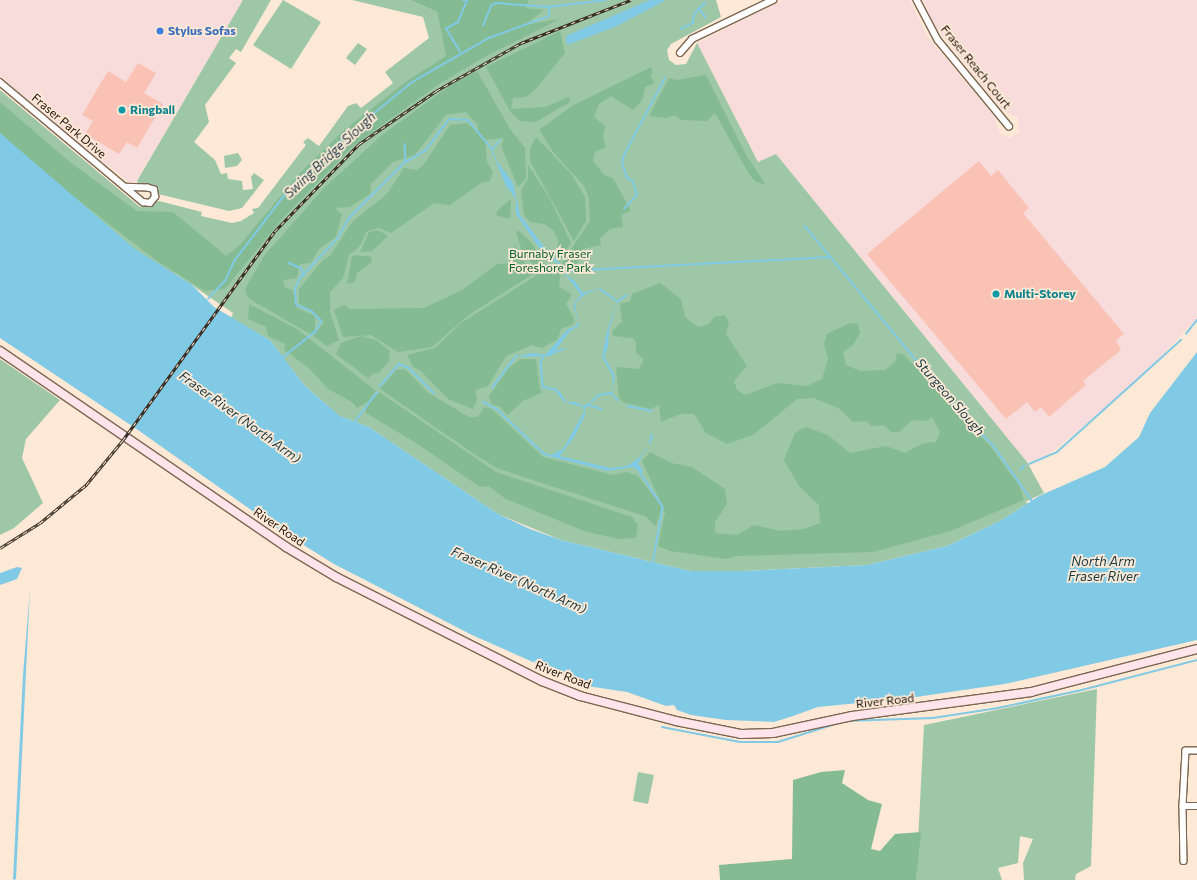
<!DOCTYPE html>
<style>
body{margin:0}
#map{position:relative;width:1197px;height:880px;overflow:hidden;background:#fde9d5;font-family:Commissioner,sans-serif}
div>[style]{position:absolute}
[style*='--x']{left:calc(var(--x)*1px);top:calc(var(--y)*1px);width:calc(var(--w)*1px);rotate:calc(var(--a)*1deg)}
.industrial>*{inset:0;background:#f7dcdb}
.green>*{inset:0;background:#9dc7a7}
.forest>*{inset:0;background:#84bb92}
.water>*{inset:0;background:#81cae5}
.pier>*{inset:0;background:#fde9d5}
.stream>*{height:1.5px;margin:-0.75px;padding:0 0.75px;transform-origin:0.75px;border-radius:0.75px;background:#81cae5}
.building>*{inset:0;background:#f9c2b5}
.roads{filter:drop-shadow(1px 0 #7c6650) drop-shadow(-1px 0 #7c6650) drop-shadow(0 1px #7c6650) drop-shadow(0 -1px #7c6650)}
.street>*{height:5.5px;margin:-2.75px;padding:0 2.75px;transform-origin:2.75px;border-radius:2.75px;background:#fff}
.secondary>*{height:8px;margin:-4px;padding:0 4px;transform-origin:4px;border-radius:4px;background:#ffe4ec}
.rail>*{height:3px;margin-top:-1.5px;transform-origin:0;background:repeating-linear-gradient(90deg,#fde9d5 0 4.5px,#393025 0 9px);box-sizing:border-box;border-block:1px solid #393025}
.dots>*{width:11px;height:11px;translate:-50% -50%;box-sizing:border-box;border:2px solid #fde9d5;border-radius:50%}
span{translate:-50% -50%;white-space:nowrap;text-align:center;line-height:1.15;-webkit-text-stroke:3.5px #fde9d5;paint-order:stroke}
.shop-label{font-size:12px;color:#366cbe;font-weight:700}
.left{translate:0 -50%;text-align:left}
.street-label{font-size:12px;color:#1b130a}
.culture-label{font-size:12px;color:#0d838f;font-weight:700}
.park-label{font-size:12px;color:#01602f}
.water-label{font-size:13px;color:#163944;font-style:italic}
</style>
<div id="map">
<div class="industrial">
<div style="clip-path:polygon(0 0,243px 0,134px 185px,85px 149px,0 76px)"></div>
<div style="clip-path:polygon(783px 0,910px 0,927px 36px,994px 116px,1000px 134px,1009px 138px,1019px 133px,1018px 118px,1002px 110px,935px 27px,923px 0,1197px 0,1197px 318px,1139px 380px,1047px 456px,1027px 462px,776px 154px,758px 162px,697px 43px)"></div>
</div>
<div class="green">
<div style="clip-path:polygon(243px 0,271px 0,241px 52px,236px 49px,229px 58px,236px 63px,205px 105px,209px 122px,194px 142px,215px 160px,221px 174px,227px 173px,228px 179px,242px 181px,243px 190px,253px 189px,251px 177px,254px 173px,264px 180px,242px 208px,229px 211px,158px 194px,150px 184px,138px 184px,137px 181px)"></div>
<div style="clip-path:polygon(283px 0,321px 22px,291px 69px,253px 45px)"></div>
<div style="clip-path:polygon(352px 0,410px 0,437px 12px,446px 54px,454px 0,716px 0,721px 17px,671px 44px,667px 50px,669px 60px,676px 65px,686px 64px,697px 43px,758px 162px,776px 154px,1027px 462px,1044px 493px,1025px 502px,1028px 503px,1000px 521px,947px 546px,867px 565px,743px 571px,690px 571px,561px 540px,498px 514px,369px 427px,340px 416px,305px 386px,271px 341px,231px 318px,233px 313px,174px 273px,162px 274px,0 153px,0 90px,140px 207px,159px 201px,202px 212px,201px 216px,232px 223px,241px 221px,254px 213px,252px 209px,258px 208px,306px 145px,303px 142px,308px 138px,319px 146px,348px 106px,356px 103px,361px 108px,393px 83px,385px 72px,429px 38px,423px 17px)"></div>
<div style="clip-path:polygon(358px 43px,367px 49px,355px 65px,346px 58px)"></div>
<div style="clip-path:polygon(238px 153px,242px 160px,237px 166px,225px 168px,224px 156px)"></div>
<div style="clip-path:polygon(0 359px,60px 400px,26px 439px,22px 458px,43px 503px,14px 528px,0 535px)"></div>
<div style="clip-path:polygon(1097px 689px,1091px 866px,1076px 874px,1075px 880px,1024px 880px,1023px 863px,1033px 839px,1020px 836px,1018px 863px,998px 868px,1002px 880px,916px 880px,924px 725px)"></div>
<div style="clip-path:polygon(638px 772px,654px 775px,648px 804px,633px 801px)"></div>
</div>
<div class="forest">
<div style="clip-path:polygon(410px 0,529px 0,526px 8px,544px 10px,525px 25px,560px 19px,488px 55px,439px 84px,353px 146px,282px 219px,225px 289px,205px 291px,157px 261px,43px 173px,0 133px,0 102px,71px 163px,137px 211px,173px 212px,226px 256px,240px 245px,298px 175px,342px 132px,407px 81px,446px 56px,437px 12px)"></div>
<div style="clip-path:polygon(560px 31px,565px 53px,534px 91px,526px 97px,513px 98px,511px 109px,545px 107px,569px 97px,570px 102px,536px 122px,520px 121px,510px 111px,486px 67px)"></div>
<div style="clip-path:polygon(651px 67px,653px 73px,650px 76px,655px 83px,645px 87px,643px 99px,633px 110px,611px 96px,599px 104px,594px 117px,605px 126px,603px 138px,606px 147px,595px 152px,593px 161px,604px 175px,613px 178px,631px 211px,621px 215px,623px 227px,610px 229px,600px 238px,601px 245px,583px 249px,575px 269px,568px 268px,562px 263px,590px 221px,589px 198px,584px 186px,554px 153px,539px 130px,572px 106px)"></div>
<div style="clip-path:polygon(477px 71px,510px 129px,525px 148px,526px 178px,518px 187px,501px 146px,504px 138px,485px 140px,487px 162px,493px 172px,490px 181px,481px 183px,450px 205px,434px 203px,391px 233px,379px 228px,367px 231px,360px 246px,349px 255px,343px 278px,330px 292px,330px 312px,339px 340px,327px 346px,313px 336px,324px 322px,299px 303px,299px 289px,323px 260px,330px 256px,352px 222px,387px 194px,404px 168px,417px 170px,424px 164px,450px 125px,467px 123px,478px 132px,478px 125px,466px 112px,446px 115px,415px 155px,393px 162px,371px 184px,370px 194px,350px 207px,335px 208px,342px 214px,336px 237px,318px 250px,311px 263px,300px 264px,297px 278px,283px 280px,285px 287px,293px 291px,297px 308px,315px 316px,315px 331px,310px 334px,248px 298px,245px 289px,264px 256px,323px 189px,382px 135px,451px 85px)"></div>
<div style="clip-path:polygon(706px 75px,746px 155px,766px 185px,755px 181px,748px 172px,715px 113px,707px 121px,682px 120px,674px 115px,666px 118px,649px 116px,669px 78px,677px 80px)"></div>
<div style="clip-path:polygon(536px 137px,572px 175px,585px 197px,586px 221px,574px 241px,530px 161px,530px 149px)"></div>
<div style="clip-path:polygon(528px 165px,550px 199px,571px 243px,560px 260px,557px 256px,558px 239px,553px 230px,544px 224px,530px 222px,524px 215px,521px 191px,528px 178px)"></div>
<div style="clip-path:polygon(511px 199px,510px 219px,496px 215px,498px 210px)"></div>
<div style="clip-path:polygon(378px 230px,388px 236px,372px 251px,360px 252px,369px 232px)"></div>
<div style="clip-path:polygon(519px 231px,531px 242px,544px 263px,545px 268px,541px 270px,523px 256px,516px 232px)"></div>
<div style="clip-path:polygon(515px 244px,519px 257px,535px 273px,470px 314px,432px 347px,398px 352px,371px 335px,343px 337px,334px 310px,344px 305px,350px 309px,424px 308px,462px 290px,497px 264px,513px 263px)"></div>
<div style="clip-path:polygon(356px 255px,371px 257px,372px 262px,357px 273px,355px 282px,347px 284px,352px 256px)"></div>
<div style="clip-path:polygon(555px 267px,561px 268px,559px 287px,572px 294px,566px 304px,575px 321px,573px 324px,561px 329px,558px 339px,542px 348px,532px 345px,506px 356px,488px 386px,475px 390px,477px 400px,473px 409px,448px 399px,421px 371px,413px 367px,407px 355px,435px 348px,461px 323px,540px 273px)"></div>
<div style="clip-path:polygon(660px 283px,681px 299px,685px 317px,698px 327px,709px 324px,714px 317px,725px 315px,729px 323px,726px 334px,747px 366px,734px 381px,737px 390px,745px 395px,777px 383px,807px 386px,822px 379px,828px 359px,824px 344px,827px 334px,850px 323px,858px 324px,860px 333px,853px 345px,843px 352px,846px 365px,860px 371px,885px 370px,895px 362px,897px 353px,904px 355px,990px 446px,1019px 485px,1024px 500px,950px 531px,873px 552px,736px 556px,727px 559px,670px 551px,658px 546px,665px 512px,642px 461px,650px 452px,671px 463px,692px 467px,725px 489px,727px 504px,715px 522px,715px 533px,737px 535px,754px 525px,781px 531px,804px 529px,820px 523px,819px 505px,799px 486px,784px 460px,795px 433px,806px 427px,828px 435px,850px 453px,886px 446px,905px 453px,924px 443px,936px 442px,940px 432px,932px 417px,927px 421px,912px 420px,899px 432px,891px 432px,884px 425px,871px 426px,867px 421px,853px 422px,840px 409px,814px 398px,797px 399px,753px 435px,727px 444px,706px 433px,694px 414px,680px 414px,661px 422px,659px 405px,651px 409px,625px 403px,619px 398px,616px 367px,639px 369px,644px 359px,636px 353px,636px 342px,633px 338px,613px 336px,612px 331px,622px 322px,620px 304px,630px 301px,632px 294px)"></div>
<div style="clip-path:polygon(249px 304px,297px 329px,376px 391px,369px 401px,357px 408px,352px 402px,328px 389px,308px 367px,284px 350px,285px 344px,268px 336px,266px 327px,248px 319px)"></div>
<div style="clip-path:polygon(361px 336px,376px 340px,390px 351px,389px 361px,379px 373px,373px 373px,368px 378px,336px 354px,341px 343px)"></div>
<div style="clip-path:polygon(520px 359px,536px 359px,540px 390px,543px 392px,523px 401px,507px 415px,501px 407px,491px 404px,489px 396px,509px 368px)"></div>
<div style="clip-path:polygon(405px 369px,427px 392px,469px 417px,478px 417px,484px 407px,492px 409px,543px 457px,613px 475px,627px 472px,638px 476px,662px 507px,656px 526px,645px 516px,523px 477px,497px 468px,474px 454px,380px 389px,396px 370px)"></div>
<div style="clip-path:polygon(379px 392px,496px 472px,632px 517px,638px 525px,636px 538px,619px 539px,584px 531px,506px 499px,488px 486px,480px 487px,416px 443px,366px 413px,366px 406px)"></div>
<div style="clip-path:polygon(845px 770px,842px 783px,868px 800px,882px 804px,871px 849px,880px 851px,895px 834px,921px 832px,916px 880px,720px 880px,719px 865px,792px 859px,793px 780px,821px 772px)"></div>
</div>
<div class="water">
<div style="clip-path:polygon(650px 0,666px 0,617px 26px,567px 45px,566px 36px)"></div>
<div style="clip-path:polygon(0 133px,135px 249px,191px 284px,214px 307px,271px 341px,305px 386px,340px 416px,369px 427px,498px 514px,530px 529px,561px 540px,690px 571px,743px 571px,867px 565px,947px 546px,1000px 521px,1039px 496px,1105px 467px,1139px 437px,1150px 413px,1197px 352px,1197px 642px,1052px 677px,801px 714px,760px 726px,713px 721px,669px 711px,625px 694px,588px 689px,543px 672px,347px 575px,289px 538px,0 340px)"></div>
<div style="clip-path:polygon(502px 139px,493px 150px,496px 160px,513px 183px,520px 215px,551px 256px,542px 252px,516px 214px,516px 199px,506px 186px,492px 152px,492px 149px,498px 141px)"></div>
<div style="clip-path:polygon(566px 275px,574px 280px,583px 293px,600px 288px,584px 295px,575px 303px,579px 326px,570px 331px,551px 356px,515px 357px,532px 353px,545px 355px,568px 329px,576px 326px,578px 321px,573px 304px,581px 295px)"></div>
<div style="clip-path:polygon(618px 300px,609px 330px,608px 347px,604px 356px,615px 376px,612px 394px,613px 377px,602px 357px,607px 331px)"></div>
<div style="clip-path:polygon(554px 389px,560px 392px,566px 402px,575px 402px,583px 406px,593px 401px,585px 409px,585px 415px,574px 437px,560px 456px,610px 468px,627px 466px,640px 457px,650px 442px,638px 463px,643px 471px,641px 473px,633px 467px,608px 471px,549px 456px,563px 449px,584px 412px,583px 407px,564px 402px)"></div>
<div style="clip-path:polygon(17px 567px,22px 568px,17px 579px,0 585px,0 573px)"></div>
<div style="clip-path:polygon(30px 589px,16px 879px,13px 880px,23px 675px)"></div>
</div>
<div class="pier">
<div style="clip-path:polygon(0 338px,138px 430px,278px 529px,334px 564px,472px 635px,587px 686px,627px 692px,666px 706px,674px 705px,677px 710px,691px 715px,726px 720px,776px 722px,818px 707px,970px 692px,1197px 640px,1197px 644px,1053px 679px,945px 697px,802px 716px,760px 728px,713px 723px,669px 713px,625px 696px,587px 691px,542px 674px,346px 577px,212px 489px,0 342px)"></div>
</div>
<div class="stream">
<div style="--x:699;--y:8;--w:12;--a:55"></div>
<div style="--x:483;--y:26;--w:22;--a:-68"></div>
<div style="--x:491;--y:6;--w:6;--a:-31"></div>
<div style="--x:496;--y:3;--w:53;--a:4.3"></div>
<div style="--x:549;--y:7;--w:57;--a:-7"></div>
<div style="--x:681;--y:29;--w:13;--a:-27"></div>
<div style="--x:693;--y:23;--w:9;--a:-84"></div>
<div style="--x:694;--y:14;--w:16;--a:-45"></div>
<div style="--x:460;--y:52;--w:27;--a:-121"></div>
<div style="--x:446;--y:29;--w:14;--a:-30"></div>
<div style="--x:458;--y:22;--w:23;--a:-67"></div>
<div style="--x:467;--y:1;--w:5;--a:-169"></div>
<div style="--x:405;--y:144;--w:17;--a:87"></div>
<div style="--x:624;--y:209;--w:19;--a:-47"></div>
<div style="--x:637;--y:195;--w:14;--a:-107"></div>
<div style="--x:633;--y:182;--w:7;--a:-146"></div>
<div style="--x:627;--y:178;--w:16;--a:-108"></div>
<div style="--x:622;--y:163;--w:8;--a:-76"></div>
<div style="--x:624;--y:155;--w:87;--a:-62"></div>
<div style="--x:805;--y:226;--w:239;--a:50.3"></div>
<div style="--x:958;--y:410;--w:49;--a:45"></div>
<div style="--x:993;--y:445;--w:70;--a:54.9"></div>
<div style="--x:551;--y:256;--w:19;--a:43"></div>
<div style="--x:565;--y:269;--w:6;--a:72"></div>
<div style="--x:289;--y:263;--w:13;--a:23"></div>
<div style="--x:301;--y:268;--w:8;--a:67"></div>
<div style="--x:566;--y:271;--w:265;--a:-3"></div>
<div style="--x:600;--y:289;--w:21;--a:35"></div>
<div style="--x:208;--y:299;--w:25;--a:-47"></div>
<div style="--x:225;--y:281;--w:23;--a:-65"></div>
<div style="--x:235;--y:260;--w:91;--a:-52.6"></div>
<div style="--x:290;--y:188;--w:74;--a:-42.8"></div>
<div style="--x:344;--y:138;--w:87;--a:-39.4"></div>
<div style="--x:411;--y:83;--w:90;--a:-30"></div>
<div style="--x:489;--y:38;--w:64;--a:-20.1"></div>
<div style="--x:549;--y:16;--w:9;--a:-90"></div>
<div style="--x:617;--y:302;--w:12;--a:-35"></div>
<div style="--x:1186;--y:334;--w:18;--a:-52"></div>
<div style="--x:550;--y:354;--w:15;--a:-20"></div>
<div style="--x:544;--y:357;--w:6;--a:121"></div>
<div style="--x:541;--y:362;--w:25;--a:85"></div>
<div style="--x:543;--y:387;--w:14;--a:12"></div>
<div style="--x:282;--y:358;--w:43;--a:-38.5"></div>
<div style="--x:316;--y:331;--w:11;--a:-63"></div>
<div style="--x:321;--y:321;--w:13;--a:-135"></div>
<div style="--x:312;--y:312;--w:17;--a:-156"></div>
<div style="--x:296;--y:305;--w:16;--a:-94"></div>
<div style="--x:295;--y:289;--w:12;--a:-66"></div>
<div style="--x:300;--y:278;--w:55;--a:-46.5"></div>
<div style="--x:338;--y:238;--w:21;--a:-62"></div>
<div style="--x:348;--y:219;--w:79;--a:-45"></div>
<div style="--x:404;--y:163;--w:24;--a:-30"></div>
<div style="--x:425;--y:151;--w:40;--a:-53"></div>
<div style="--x:449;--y:119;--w:19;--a:3"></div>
<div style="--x:468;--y:120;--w:38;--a:50"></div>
<div style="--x:380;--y:386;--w:29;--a:-49"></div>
<div style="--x:399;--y:364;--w:11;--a:22"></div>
<div style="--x:409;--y:368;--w:35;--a:45"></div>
<div style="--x:492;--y:388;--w:40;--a:-53"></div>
<div style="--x:611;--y:393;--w:10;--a:45"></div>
<div style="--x:592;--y:401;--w:9;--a:-41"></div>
<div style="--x:599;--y:395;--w:12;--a:-9"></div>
<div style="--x:483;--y:402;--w:16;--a:27"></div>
<div style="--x:497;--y:409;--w:64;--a:43.7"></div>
<div style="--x:543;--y:453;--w:8;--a:23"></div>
<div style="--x:589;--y:405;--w:13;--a:18"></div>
<div style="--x:628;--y:406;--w:24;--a:12"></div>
<div style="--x:354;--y:423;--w:38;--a:-53"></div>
<div style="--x:650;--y:443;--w:8;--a:-76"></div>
<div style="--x:1029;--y:464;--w:30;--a:-23"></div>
<div style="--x:1057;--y:452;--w:167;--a:-42.1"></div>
<div style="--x:1020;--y:470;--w:6;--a:-45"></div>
<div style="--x:640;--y:472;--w:42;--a:56.7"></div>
<div style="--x:663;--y:507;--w:59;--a:99.8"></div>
<div style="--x:846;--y:721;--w:87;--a:-2"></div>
<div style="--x:933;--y:718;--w:66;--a:-8.7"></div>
<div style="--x:998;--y:708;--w:82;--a:-12"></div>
<div style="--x:1078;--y:691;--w:123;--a:-14.6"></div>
<div style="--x:662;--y:727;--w:79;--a:10.9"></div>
<div style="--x:740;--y:742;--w:38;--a:0"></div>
<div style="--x:778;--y:742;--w:64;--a:-17.3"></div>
</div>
<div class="building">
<div style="clip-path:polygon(138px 63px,156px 73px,144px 93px,163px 104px,137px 148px,127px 142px,119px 154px,85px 134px,93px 121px,82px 115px,108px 71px,126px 82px)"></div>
<div style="clip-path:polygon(979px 161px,991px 176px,998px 170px,1029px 208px,1023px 213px,1124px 334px,1116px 340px,1121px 350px,1083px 381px,1086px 385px,1049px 417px,1041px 407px,1035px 412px,1027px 402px,1006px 419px,867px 254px)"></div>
</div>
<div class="roads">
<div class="street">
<div style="--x:917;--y:0;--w:45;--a:62.3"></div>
<div style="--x:938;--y:40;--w:112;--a:50.5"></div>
<div style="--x:680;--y:53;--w:18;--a:-49"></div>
<div style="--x:692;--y:39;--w:90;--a:-25.7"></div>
<div style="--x:0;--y:82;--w:187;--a:40"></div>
<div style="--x:143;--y:202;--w:7;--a:8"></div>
<div style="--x:150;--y:203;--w:8;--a:-50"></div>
<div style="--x:155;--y:197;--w:7;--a:-98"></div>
<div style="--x:154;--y:190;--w:6;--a:-162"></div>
<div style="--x:148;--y:188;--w:23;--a:-178"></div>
<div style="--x:1197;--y:751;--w:11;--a:180"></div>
<div style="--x:1186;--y:751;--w:55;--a:93.1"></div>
<div style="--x:1183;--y:806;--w:14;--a:0"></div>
<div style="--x:1183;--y:806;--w:55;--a:89"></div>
</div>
<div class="secondary">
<div style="--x:0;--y:351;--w:347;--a:34.4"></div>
<div style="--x:286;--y:547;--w:58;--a:31"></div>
<div style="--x:336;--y:577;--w:231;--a:26.8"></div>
<div style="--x:542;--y:681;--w:41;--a:21.5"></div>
<div style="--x:580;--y:696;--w:99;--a:14.6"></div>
<div style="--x:676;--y:721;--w:66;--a:11.3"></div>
<div style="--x:741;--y:734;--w:32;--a:-2"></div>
<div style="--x:773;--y:733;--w:81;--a:-12.1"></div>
<div style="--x:852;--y:716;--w:181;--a:-7.6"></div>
<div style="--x:1031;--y:692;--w:171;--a:-14.5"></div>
</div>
</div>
<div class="rail">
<div style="--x:0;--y:548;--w:47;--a:-32"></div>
<div style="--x:40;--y:523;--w:60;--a:-39.6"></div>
<div style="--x:86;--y:485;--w:58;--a:-50.6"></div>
<div style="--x:123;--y:440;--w:258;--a:-54"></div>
<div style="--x:275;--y:231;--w:121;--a:-46"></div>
<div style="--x:359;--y:144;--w:93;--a:-34.5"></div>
<div style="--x:436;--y:91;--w:98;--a:-29.5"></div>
<div style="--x:521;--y:43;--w:118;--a:-21.4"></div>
</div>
<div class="dots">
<div style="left:160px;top:31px;background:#3f7fe0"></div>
<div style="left:122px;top:110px;background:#0f9aa8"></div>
<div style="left:996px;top:294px;background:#0f9aa8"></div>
</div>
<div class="shop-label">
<span class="left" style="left:168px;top:31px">Stylus Sofas</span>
</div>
<div class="street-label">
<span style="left:976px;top:67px;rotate:51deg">Fraser Reach Court</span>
<span style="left:69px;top:126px;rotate:40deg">Fraser Park Drive</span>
<span style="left:279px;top:527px;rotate:34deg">River Road</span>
<span style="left:563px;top:675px;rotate:21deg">River Road</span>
<span style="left:885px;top:701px;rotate:-6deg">River Road</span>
</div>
<div class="culture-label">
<span class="left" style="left:130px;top:110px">Ringball</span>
<span class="left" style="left:1004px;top:294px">Multi-Storey</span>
</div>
<div class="park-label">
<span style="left:550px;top:261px">Burnaby Fraser<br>Foreshore Park</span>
</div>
<div class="water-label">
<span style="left:330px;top:155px;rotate:-43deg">Swing Bridge Slough</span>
<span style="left:950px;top:397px;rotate:49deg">Sturgeon Slough</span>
<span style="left:240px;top:417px;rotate:36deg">Fraser River (North Arm)</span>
<span style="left:1103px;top:569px">North Arm<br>Fraser River</span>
<span style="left:519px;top:580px;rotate:24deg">Fraser River (North Arm)</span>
</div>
</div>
